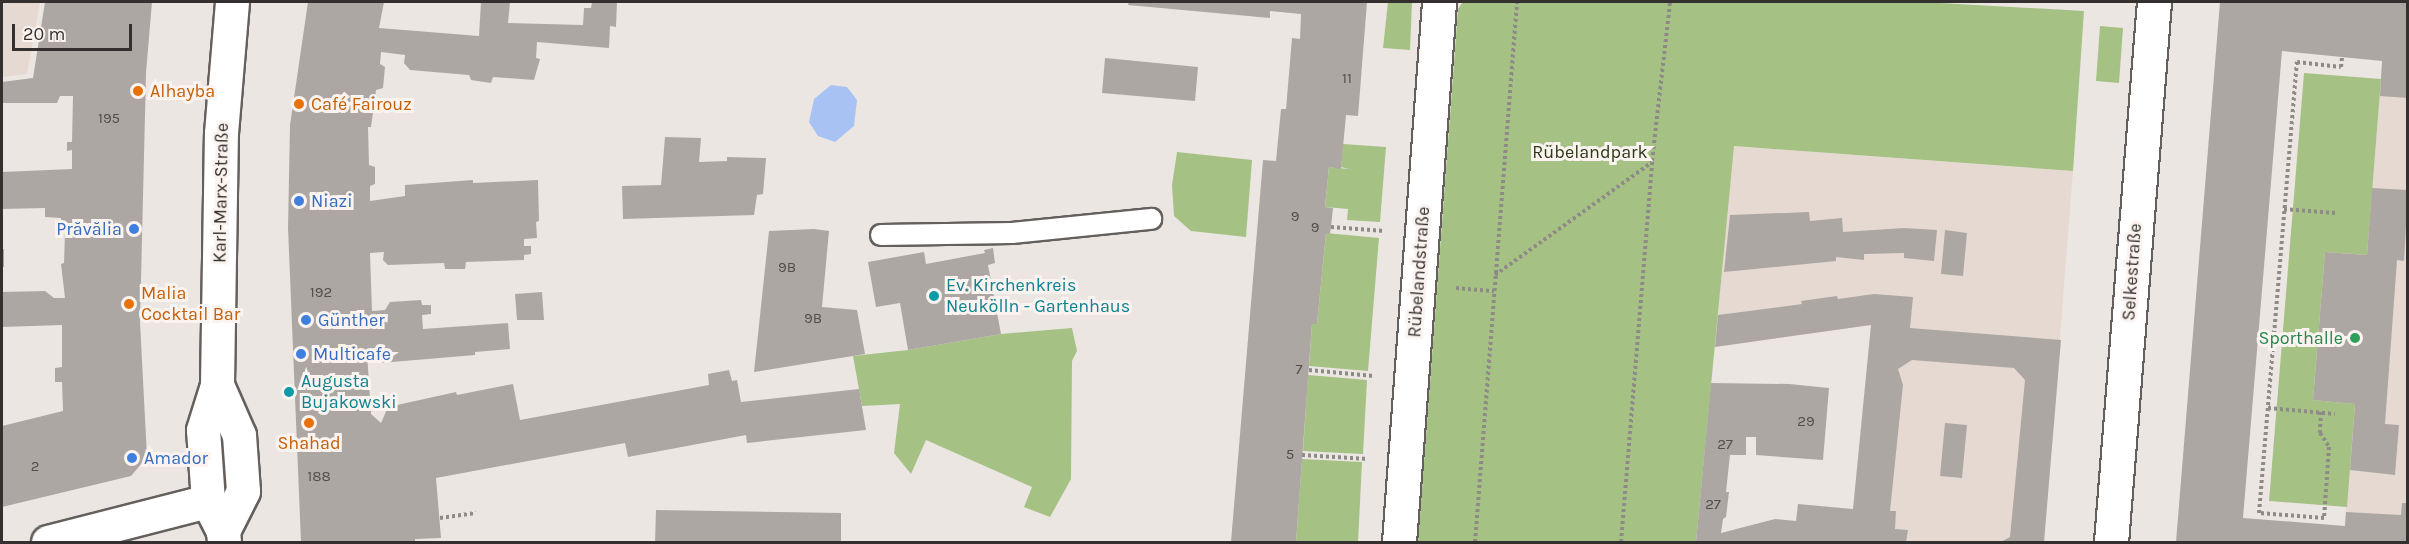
<!DOCTYPE html>
<meta charset="utf-8">
<style>
body{margin:0}
#map{position:relative;width:2409px;height:544px;overflow:hidden;background:#ece6e3;font-family:Karla,sans-serif}
div>[style]{position:absolute}
[style*='--x']{left:calc(var(--x)*1px);top:calc(var(--y)*1px);width:calc(var(--w)*1px);rotate:calc(var(--a)*1deg)}
.built>*{inset:0;background:#e6d9d2}
.green>*{inset:0;background:#a6c184}
.water>*{inset:0;background:#a8c3f3}
.building>*{inset:0;background:#ada7a3}
.path>*{height:4px;margin-top:-2px;transform-origin:0;background:repeating-linear-gradient(90deg,#8e8a88 0 3px,transparent 0 6px)}
.roads{filter:drop-shadow(2px 0 #655f5d) drop-shadow(-2px 0 #655f5d) drop-shadow(0 2px #655f5d) drop-shadow(0 -2px #655f5d)}
.lane>*{height:20px;margin:-10px;padding:0 10px;transform-origin:10px;border-radius:10px;background:#fff}
.street>*{height:33px;margin:-16.5px;padding:0 16.5px;transform-origin:16.5px;border-radius:16.5px;background:#fff}
.secondary>*{height:33px;margin:-16.5px;padding:0 16.5px;transform-origin:16.5px;border-radius:16.5px;background:#fff}
.dots>*{width:16px;height:16px;translate:-50% -50%;box-sizing:border-box;border:3px solid #faf3f0;border-radius:50%}
span{translate:-50% -50%;white-space:nowrap;text-align:center;line-height:1.15;-webkit-text-stroke:6px #faf3f0;paint-order:stroke}
.number-label{font-size:15px;color:#524e4c}
.number-label span{-webkit-text-stroke-width:0}
.food-label{font-size:18px;color:#c56008}
.left{translate:0 -50%;text-align:left}
.park-label{font-size:18px;color:#2b3a15}
.street-label{font-size:18px;color:#33302f}
.shop-label{font-size:18px;color:#366cbe}
.right{translate:-100% -50%;text-align:right}
.culture-label{font-size:18px;color:#0d838f}
.leisure-label{font-size:18px;color:#27864d}
.frame{position:absolute;inset:0;border:3px solid #33302f;pointer-events:none}
.scale{position:absolute;left:12px;top:24px;width:120px;height:27px;box-sizing:border-box;border:3px solid #33302f;border-top:0;padding-left:8px;font-size:18px;line-height:21px;white-space:nowrap;color:#33302f;-webkit-text-stroke:4px #faf3f0;paint-order:stroke}
</style>
<div id="map">
<div class="built">
<div style="clip-path:polygon(2px 2px,40px 2px,27px 74px,2px 77px)"></div>
<div style="clip-path:polygon(2387px 2px,2407px 2px,2407px 542px,2343px 542px,2355px 405px,2313px 400px,2325px 252px,2367px 255px)"></div>
<div style="clip-path:polygon(1733px 146px,2073px 171px,2044px 542px,1850px 542px,1871px 325px,1715px 347px)"></div>
</div>
<div class="green">
<div style="clip-path:polygon(1388px 2px,1412px 2px,1410px 50px,1383px 48px)"></div>
<div style="clip-path:polygon(1463px 2px,1922px 2px,2084px 11px,2073px 171px,1734px 146px,1696px 542px,1418px 542px,1458px 9px)"></div>
<div style="clip-path:polygon(2100px 26px,2123px 28px,2119px 83px,2096px 81px)"></div>
<div style="clip-path:polygon(2304px 73px,2381px 79px,2367px 255px,2325px 252px,2313px 400px,2355px 404px,2347px 507px,2269px 501px)"></div>
<div style="clip-path:polygon(1343px 144px,1386px 147px,1380px 222px,1347px 220px,1348px 209px,1325px 207px,1329px 167px,1349px 169px,1341px 167px)"></div>
<div style="clip-path:polygon(1177px 152px,1252px 160px,1246px 237px,1191px 231px,1174px 216px,1172px 185px)"></div>
<div style="clip-path:polygon(1326px 233px,1379px 238px,1368px 371px,1309px 366px,1312px 324px,1317px 324px)"></div>
<div style="clip-path:polygon(1072px 328px,1077px 351px,1072px 361px,1071px 479px,1050px 517px,1024px 507px,1032px 487px,926px 440px,911px 474px,894px 453px,900px 404px,862px 406px,853px 356px,908px 350px,1001px 334px)"></div>
<div style="clip-path:polygon(1308px 375px,1367px 380px,1363px 454px,1303px 451px)"></div>
<div style="clip-path:polygon(1302px 459px,1362px 462px,1358px 542px,1296px 542px)"></div>
</div>
<div class="water">
<div style="clip-path:polygon(831px 85px,847px 87px,857px 100px,854px 126px,835px 142px,818px 136px,809px 122px,814px 99px)"></div>
</div>
<div class="building">
<div style="clip-path:polygon(45px 2px,152px 2px,146px 73px,140px 322px,147px 457px,131px 476px,2px 507px,2px 426px,63px 411px,62px 382px,55px 382px,55px 368px,62px 367px,62px 325px,2px 327px,2px 292px,45px 291px,54px 298px,65px 298px,61px 264px,64px 263px,65px 232px,62px 229px,61px 218px,45px 217px,45px 208px,2px 209px,2px 172px,72px 169px,72px 150px,67px 151px,67px 142px,72px 142px,73px 96px,60px 96px,57px 103px,2px 103px,2px 82px,33px 78px)"></div>
<div style="clip-path:polygon(308px 2px,384px 2px,379px 28px,479px 36px,481px 2px,510px 2px,508px 23px,583px 25px,584px 8px,591px 8px,592px 2px,617px 2px,616px 27px,610px 26px,609px 48px,537px 42px,536px 58px,540px 59px,534px 80px,493px 77px,491px 83px,471px 80px,469px 75px,410px 70px,404px 63px,405px 55px,381px 52px,380px 64px,385px 67px,383px 88px,376px 90px,371px 127px,368px 127px,369px 165px,375px 167px,375px 184px,370px 186px,370px 201px,405px 196px,405px 185px,473px 180px,473px 183px,538px 180px,539px 221px,536px 222px,537px 238px,524px 239px,524px 246px,531px 246px,531px 254px,524px 255px,524px 260px,466px 262px,465px 269px,445px 269px,444px 263px,388px 265px,383px 260px,384px 252px,370px 253px,372px 311px,385px 310px,390px 302px,421px 300px,422px 305px,431px 305px,431px 314px,422px 315px,423px 329px,508px 323px,510px 349px,475px 352px,475px 355px,380px 363px,379px 353px,367px 353px,371px 414px,381px 423px,388px 407px,456px 392px,457px 395px,513px 384px,520px 420px,709px 385px,708px 374px,729px 370px,732px 381px,737px 380px,741px 402px,859px 389px,866px 430px,747px 443px,746px 435px,628px 457px,625px 443px,436px 478px,441px 538px,415px 539px,415px 542px,301px 542px,288px 228px,290px 125px)"></div>
<div style="clip-path:polygon(1129px 2px,1367px 2px,1358px 116px,1346px 115px,1341px 169px,1329px 167px,1325px 207px,1333px 208px,1331px 227px,1330px 234px,1326px 233px,1317px 324px,1312px 324px,1296px 542px,1231px 542px,1263px 160px,1276px 161px,1281px 109px,1286px 109px,1292px 38px,1300px 39px,1301px 14px,1270px 11px,1270px 18px,1128px 5px)"></div>
<div style="clip-path:polygon(2220px 2px,2408px 2px,2408px 98px,2380px 96px,2382px 61px,2282px 51px,2243px 518px,2345px 526px,2346px 512px,2401px 515px,2402px 503px,2408px 503px,2408px 542px,2176px 542px)"></div>
<div style="clip-path:polygon(1105px 58px,1198px 67px,1195px 101px,1102px 93px)"></div>
<div style="clip-path:polygon(665px 137px,701px 138px,699px 162px,727px 161px,727px 157px,766px 158px,763px 194px,757px 195px,754px 215px,623px 219px,622px 186px,661px 185px)"></div>
<div style="clip-path:polygon(2372px 188px,2408px 190px,2404px 261px,2397px 260px,2385px 424px,2399px 425px,2395px 475px,2350px 470px,2355px 404px,2313px 400px,2325px 252px,2367px 255px)"></div>
<div style="clip-path:polygon(1809px 212px,1810px 221px,1842px 218px,1843px 232px,1904px 228px,1937px 230px,1934px 261px,1904px 258px,1904px 253px,1864px 254px,1864px 260px,1836px 257px,1836px 261px,1724px 272px,1730px 215px)"></div>
<div style="clip-path:polygon(814px 229px,829px 231px,822px 307px,857px 310px,865px 354px,754px 372px,769px 231px)"></div>
<div style="clip-path:polygon(1945px 230px,1967px 233px,1963px 276px,1941px 274px)"></div>
<div style="clip-path:polygon(993px 248px,995px 263px,988px 265px,1001px 334px,908px 350px,900px 303px,876px 307px,868px 262px,924px 252px,926px 264px,985px 253px,984px 250px)"></div>
<div style="clip-path:polygon(2px 249px,4px 249px,4px 267px,2px 267px)"></div>
<div style="clip-path:polygon(542px 292px,544px 320px,517px 320px,515px 294px)"></div>
<div style="clip-path:polygon(1874px 294px,1913px 297px,1910px 328px,2061px 340px,2044px 542px,2001px 542px,2010px 537px,2025px 380px,2014px 368px,1912px 360px,1898px 369px,1903px 385px,1890px 511px,1896px 511px,1895px 529px,1908px 530px,1906px 542px,1696px 542px,1711px 383px,1789px 384px,1829px 388px,1823px 460px,1756px 455px,1756px 437px,1746px 437px,1746px 455px,1730px 455px,1726px 492px,1729px 492px,1726px 517px,1723px 519px,1721px 533px,1775px 519px,1796px 521px,1798px 504px,1853px 509px,1871px 325px,1715px 347px,1718px 315px,1802px 304px,1801px 301px,1837px 296px,1838px 299px)"></div>
<div style="clip-path:polygon(1945px 423px,1967px 425px,1962px 478px,1940px 476px)"></div>
<div style="clip-path:polygon(656px 510px,841px 513px,841px 542px,655px 542px)"></div>
</div>
<div class="path">
<div style="--x:2284;--y:209;--w:51;--a:4.5"></div>
<div style="--x:1331;--y:227;--w:54;--a:4.2"></div>
<div style="--x:1495;--y:275;--w:193;--a:-35.7"></div>
<div style="--x:1456;--y:288;--w:38;--a:5"></div>
<div style="--x:1309;--y:370;--w:65;--a:5.3"></div>
<div style="--x:2268;--y:408;--w:67;--a:5.1"></div>
<div style="--x:2321;--y:412;--w:21;--a:93"></div>
<div style="--x:2320;--y:433;--w:17;--a:57"></div>
<div style="--x:2329;--y:447;--w:71;--a:94"></div>
<div style="--x:2324;--y:518;--w:65;--a:-175.6"></div>
<div style="--x:2259;--y:513;--w:453;--a:-85.2"></div>
<div style="--x:2297;--y:62;--w:44;--a:6.5"></div>
<div style="--x:2341;--y:67;--w:10;--a:-84"></div>
<div style="--x:1302;--y:455;--w:66;--a:3.5"></div>
<div style="--x:440;--y:518;--w:36;--a:-8"></div>
<div style="--x:1475;--y:542;--w:542;--a:-85.55"></div>
<div style="--x:1621;--y:542;--w:382;--a:-85.3"></div>
<div style="--x:1652;--y:161;--w:160;--a:-83.5"></div>
</div>
<div class="roads">
<div class="lane">
<div style="--x:881;--y:235;--w:131;--a:-0.9"></div>
<div style="--x:1012;--y:233;--w:140;--a:-5.8"></div>
</div>
<div class="street">
<div style="--x:48;--y:542;--w:165;--a:-14.4"></div>
<div style="--x:1399;--y:542;--w:541;--a:-85.76"></div>
<div style="--x:2111;--y:542;--w:542;--a:-85.45"></div>
</div>
<div class="secondary">
<div style="--x:217;--y:385;--w:55;--a:66.3"></div>
<div style="--x:239;--y:435;--w:56;--a:85.9"></div>
<div style="--x:243;--y:491;--w:45;--a:116.6"></div>
<div style="--x:224;--y:542;--w:11;--a:-95"></div>
<div style="--x:223;--y:531;--w:34;--a:-117"></div>
<div style="--x:208;--y:501;--w:71;--a:-94"></div>
<div style="--x:203;--y:430;--w:47;--a:-72.7"></div>
<div style="--x:217;--y:385;--w:252;--a:-89.1"></div>
<div style="--x:221;--y:133;--w:131;--a:-85.2"></div>
</div>
</div>
<div class="dots">
<div style="left:138px;top:91px;background:#e8710a"></div>
<div style="left:299px;top:104px;background:#e8710a"></div>
<div style="left:299px;top:201px;background:#3f7fe0"></div>
<div style="left:134px;top:229px;background:#3f7fe0"></div>
<div style="left:934px;top:296px;background:#0f9aa8"></div>
<div style="left:129px;top:304px;background:#e8710a"></div>
<div style="left:306px;top:320px;background:#3f7fe0"></div>
<div style="left:2355px;top:338px;background:#2e9e5b"></div>
<div style="left:301px;top:354px;background:#3f7fe0"></div>
<div style="left:289px;top:392px;background:#0f9aa8"></div>
<div style="left:309px;top:423px;background:#e8710a"></div>
<div style="left:132px;top:458px;background:#3f7fe0"></div>
</div>
<div class="number-label">
<span style="left:1347px;top:79px">11</span>
<span style="left:109px;top:119px">195</span>
<span style="left:1295px;top:217px">9</span>
<span style="left:1315px;top:228px">9</span>
<span style="left:787px;top:268px">9B</span>
<span style="left:321px;top:293px">192</span>
<span style="left:813px;top:319px">9B</span>
<span style="left:1299px;top:370px">7</span>
<span style="left:1806px;top:422px">29</span>
<span style="left:1725px;top:445px">27</span>
<span style="left:1290px;top:455px">5</span>
<span style="left:35px;top:467px">2</span>
<span style="left:319px;top:477px">188</span>
<span style="left:1713px;top:505px">27</span>
</div>
<div class="food-label">
<span class="left" style="left:150px;top:91px">Alhayba</span>
<span class="left" style="left:311px;top:104px">Café Fairouz</span>
<span class="left" style="left:141px;top:304px">Malia<br>Cocktail Bar</span>
<span style="left:309px;top:443px">Shahad</span>
</div>
<div class="park-label">
<span style="left:1590px;top:152px">Rübelandpark</span>
</div>
<div class="street-label">
<span style="left:221px;top:193px;rotate:-89deg">Karl-Marx-Straße</span>
<span style="left:1419px;top:272px;rotate:-86deg">Rübelandstraße</span>
<span style="left:2132px;top:272px;rotate:-86deg">Selkestraße</span>
</div>
<div class="shop-label">
<span class="left" style="left:311px;top:201px">Niazi</span>
<span class="right" style="left:122px;top:229px">Prăvălia</span>
<span class="left" style="left:318px;top:320px">Günther</span>
<span class="left" style="left:313px;top:354px">Multicafe</span>
<span class="left" style="left:144px;top:458px">Amador</span>
</div>
<div class="culture-label">
<span class="left" style="left:946px;top:296px">Ev. Kirchenkreis<br>Neukölln - Gartenhaus</span>
<span class="left" style="left:301px;top:392px">Augusta<br>Bujakowski</span>
</div>
<div class="leisure-label">
<span class="right" style="left:2343px;top:338px">Sporthalle</span>
</div>
<div class="frame"></div>
<div class="scale">20 m</div>
</div>
